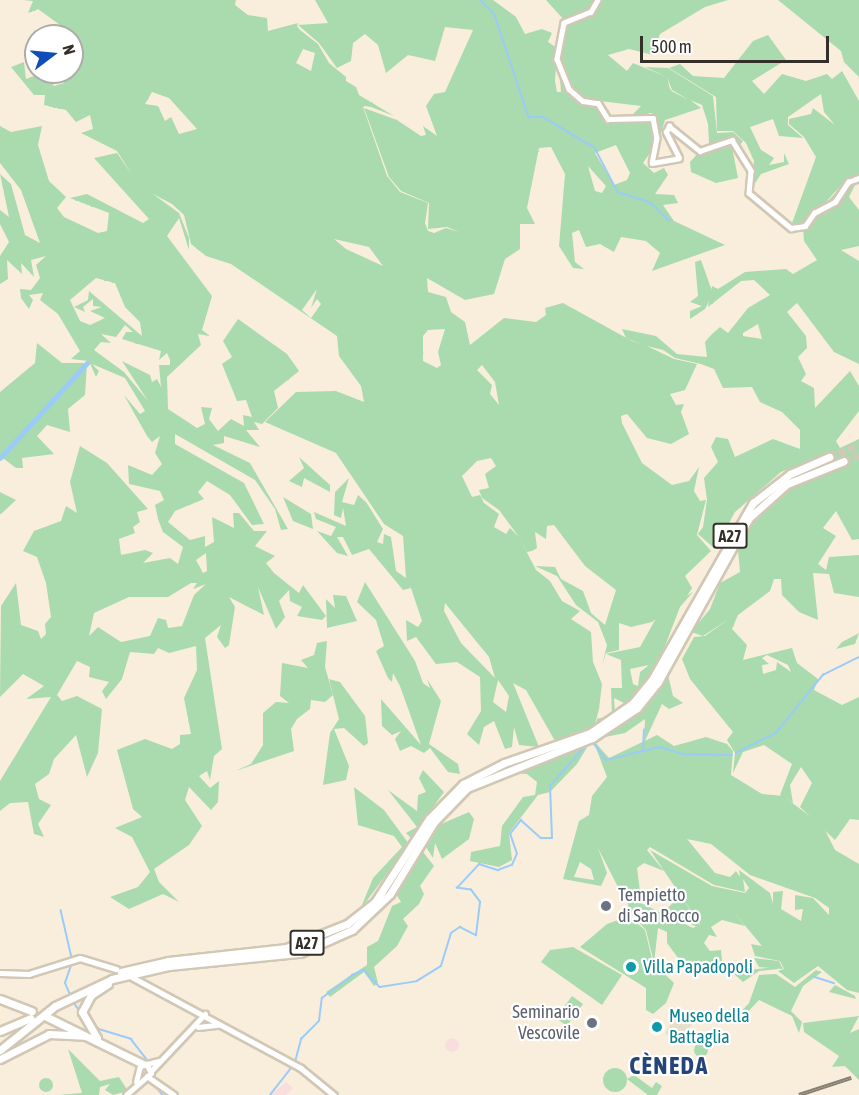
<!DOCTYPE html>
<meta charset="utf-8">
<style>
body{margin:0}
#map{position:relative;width:859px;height:1095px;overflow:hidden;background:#f9eedc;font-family:"Asap Condensed",sans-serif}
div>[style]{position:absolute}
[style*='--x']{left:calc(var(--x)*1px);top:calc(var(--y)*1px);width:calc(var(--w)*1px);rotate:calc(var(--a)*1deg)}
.industrial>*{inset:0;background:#f9dede}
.round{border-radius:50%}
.education>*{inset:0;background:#e7dec9}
.green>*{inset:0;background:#a9dbae}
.stream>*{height:1.5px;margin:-0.75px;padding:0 0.75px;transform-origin:0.75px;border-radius:0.75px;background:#9bcbf8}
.river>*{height:4.5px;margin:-2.25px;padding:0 2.25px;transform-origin:2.25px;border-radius:2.25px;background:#9bcbf8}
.highway-tunnel>*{height:7px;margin-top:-3.5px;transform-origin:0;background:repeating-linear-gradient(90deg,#d2c8b8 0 7px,transparent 0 10.5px)}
.roads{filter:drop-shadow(2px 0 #d1c7b5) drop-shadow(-2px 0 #d1c7b5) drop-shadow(0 2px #d1c7b5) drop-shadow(0 -2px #d1c7b5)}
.secondary>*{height:4.5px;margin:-2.25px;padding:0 2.25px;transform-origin:2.25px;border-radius:2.25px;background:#fff}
.highway>*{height:7px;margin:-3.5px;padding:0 3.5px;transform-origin:3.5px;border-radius:3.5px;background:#fff}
.rail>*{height:4px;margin-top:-2px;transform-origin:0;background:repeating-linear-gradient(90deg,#fff 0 4.5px,#878075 0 9px);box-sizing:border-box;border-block:2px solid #878075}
.dots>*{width:16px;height:16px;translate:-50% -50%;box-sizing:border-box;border:3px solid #fff;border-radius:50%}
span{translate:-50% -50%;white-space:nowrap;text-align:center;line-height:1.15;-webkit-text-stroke:4.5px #fff;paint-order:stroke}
.shield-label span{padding:2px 4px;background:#fff;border:2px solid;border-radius:4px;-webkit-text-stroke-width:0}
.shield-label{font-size:16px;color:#343029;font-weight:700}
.worship-label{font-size:18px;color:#5b616d}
.left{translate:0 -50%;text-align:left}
.right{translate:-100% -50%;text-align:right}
.culture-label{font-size:18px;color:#0d838f}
.district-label{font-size:24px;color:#25447a;font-weight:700;letter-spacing:1.5px}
.north{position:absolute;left:24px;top:24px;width:60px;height:60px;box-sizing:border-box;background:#fff;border:2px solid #aeaca9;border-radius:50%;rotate:74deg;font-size:16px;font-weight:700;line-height:24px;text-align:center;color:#343029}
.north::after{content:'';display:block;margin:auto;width:21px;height:27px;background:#104db8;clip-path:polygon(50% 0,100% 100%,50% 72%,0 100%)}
.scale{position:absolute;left:640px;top:36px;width:189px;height:27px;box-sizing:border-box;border:3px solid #343029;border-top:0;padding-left:8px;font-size:18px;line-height:21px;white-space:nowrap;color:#343029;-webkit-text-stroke:4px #fff;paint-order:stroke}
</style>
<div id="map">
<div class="industrial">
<div class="round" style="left:445px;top:1038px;width:14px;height:14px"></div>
<div style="clip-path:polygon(286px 1082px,293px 1088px,286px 1095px,271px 1095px)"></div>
</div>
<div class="education">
<div style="clip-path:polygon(679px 1012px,692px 1024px,678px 1043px,665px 1033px)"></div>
</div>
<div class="green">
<div style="clip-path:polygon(evenodd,23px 0,236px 0,235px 5px,248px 15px,267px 18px,268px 31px,298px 23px,297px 26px,300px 30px,318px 44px,329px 63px,346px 77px,346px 81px,356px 87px,359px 95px,394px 116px,371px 107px,365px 106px,363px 107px,387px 176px,400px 192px,428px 203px,425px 223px,428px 231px,434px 233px,446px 228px,459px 232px,447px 227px,428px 229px,429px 203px,401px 191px,389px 177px,364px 108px,397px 120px,421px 136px,426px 135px,423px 126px,437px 136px,426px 106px,434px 94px,445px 92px,473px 30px,445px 27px,435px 61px,408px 55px,386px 73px,378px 45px,365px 34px,353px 43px,351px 61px,337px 68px,319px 43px,298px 25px,328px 23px,315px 0,493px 0,516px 17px,525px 34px,542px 29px,552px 33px,548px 42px,557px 48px,555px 81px,557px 92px,561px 92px,559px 67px,570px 90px,585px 101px,595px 101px,614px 121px,651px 115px,655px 146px,643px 163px,654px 173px,664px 168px,668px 175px,655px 194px,674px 195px,678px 203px,663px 205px,674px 221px,725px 245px,652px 271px,660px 253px,646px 241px,621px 237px,614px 252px,600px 244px,586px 247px,579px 230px,572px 233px,575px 262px,584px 269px,573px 268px,559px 246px,565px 174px,551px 147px,539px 148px,527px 208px,535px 224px,520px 224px,520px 249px,505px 259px,494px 294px,465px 300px,427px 278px,428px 292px,446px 297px,451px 312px,465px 322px,470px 345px,504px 318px,536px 322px,546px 315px,545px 308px,563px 303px,632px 341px,641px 344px,626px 338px,622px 329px,656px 336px,677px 354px,707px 357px,705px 342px,711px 335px,720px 327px,728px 333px,748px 308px,770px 295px,754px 280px,741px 281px,708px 307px,712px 286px,718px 289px,745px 272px,786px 269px,793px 274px,817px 260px,804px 241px,803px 227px,845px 183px,859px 177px,849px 197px,859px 210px,859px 246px,841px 250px,859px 261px,859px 364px,834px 352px,797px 303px,787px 312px,806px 336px,807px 348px,798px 357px,806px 374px,801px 381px,814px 388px,815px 408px,850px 371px,859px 386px,859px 411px,836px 441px,840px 448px,859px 439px,859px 539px,852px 540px,836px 511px,823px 528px,836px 536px,818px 564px,826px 570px,829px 557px,859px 555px,859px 597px,834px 593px,829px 574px,813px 573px,818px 620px,799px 612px,782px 595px,781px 579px,774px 579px,770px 591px,738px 615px,732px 629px,747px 645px,743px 660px,792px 648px,797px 663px,818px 679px,814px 690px,842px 705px,859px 697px,859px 820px,850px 819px,835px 840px,800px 807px,812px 783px,801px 767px,790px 785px,793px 803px,780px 795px,792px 764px,764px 745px,743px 752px,733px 773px,735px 753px,727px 740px,733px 732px,690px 679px,682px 659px,694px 637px,705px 636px,729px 619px,703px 636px,691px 632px,710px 609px,720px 583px,740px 572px,738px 550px,751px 521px,784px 490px,847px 462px,845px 457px,832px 461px,829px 453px,781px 472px,735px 512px,715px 549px,698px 534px,703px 527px,707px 500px,704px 478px,718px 462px,711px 447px,716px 437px,728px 439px,735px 457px,773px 439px,800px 449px,800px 430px,782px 412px,760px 402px,752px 387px,723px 388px,714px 369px,701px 364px,675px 358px,663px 350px,647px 346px,674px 359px,697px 364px,685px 390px,670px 394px,676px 405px,684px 404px,681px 412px,689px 434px,671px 444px,647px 438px,627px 414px,621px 416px,622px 423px,642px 463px,672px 485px,689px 481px,699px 467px,694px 491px,700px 501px,706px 500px,697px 535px,711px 551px,685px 576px,692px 588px,687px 596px,652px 622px,631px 627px,619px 623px,619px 650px,606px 653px,602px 666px,607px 645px,598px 622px,576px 605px,557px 576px,535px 566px,555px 567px,561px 579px,583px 591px,591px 613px,605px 625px,616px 590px,585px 566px,554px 525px,547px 526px,546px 539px,535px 532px,537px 548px,532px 551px,527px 552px,519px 537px,536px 570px,550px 581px,562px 601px,580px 611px,571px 619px,591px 632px,593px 662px,602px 684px,599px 709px,594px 728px,555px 741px,526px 690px,513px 683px,539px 747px,519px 745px,514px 727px,512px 747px,505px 749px,494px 721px,484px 727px,479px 745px,467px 734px,481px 711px,480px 677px,457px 662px,436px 664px,416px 637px,407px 641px,406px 620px,418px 627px,422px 621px,411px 588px,403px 590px,369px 549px,352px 555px,343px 537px,337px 537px,348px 556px,337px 553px,317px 531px,331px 536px,336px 527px,316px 519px,314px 512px,346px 526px,343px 508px,341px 518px,334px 515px,335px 492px,349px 478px,342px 502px,354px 505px,358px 495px,366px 502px,383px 529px,377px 542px,383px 544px,384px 534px,391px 537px,396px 571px,406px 578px,403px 536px,384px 524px,336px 453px,265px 422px,296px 392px,336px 391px,364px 402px,361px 386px,339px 356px,337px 336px,231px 264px,206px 256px,191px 244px,184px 215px,172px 204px,153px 194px,179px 213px,189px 238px,189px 250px,179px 218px,167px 236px,212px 296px,202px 330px,210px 336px,198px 334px,201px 345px,167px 377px,168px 409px,197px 428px,205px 424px,201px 407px,212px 408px,209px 419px,218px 431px,231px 419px,244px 426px,243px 415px,252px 417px,246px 400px,237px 401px,222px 364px,232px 357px,223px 341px,238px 319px,287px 354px,299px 371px,274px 391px,278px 408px,262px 424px,254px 422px,259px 430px,246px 430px,260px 447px,224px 436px,224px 443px,213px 445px,250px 463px,288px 529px,281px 530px,275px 509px,255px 480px,175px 434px,175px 444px,244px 483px,264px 524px,252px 525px,230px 495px,207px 481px,198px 492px,204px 499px,175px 511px,168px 522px,190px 540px,205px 536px,205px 547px,214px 542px,212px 517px,234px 528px,233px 513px,239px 513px,254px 531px,267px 531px,255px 546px,275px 556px,266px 563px,274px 573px,299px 593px,303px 585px,326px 616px,322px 620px,297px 616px,302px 607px,290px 601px,289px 590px,279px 601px,285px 617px,276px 629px,258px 587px,264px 615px,229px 597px,235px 607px,229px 645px,225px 648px,217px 637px,221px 625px,205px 638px,222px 749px,214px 756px,210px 780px,207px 771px,199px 776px,210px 788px,219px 781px,218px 802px,211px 810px,189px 787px,185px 800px,202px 826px,189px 845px,154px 869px,159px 882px,179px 902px,163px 894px,129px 909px,110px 897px,138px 887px,150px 872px,132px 837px,115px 828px,142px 817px,133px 809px,117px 750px,145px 739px,172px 749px,180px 744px,180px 735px,191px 734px,184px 698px,197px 670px,196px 646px,169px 653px,158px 648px,154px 654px,130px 652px,122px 679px,106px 699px,102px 691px,109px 682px,89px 677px,90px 667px,77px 661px,57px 695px,62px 701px,77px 696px,102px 709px,98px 753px,87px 777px,76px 735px,54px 759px,49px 774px,35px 784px,39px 799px,51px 805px,38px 824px,44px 837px,34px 834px,28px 802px,10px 803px,0 811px,0 781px,51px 697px,26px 699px,44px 686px,23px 674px,0 697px,1px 606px,16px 583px,21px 625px,38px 631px,41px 639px,46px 634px,45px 624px,51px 617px,46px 583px,37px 557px,23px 551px,34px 531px,61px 521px,66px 506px,77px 513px,70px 482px,80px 446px,107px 463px,148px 509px,137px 512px,140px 522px,133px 527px,135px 533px,119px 539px,121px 555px,145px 550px,153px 553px,143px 563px,170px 558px,178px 564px,183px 547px,163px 532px,158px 519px,155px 505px,164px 500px,160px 491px,129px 484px,128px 465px,152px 475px,162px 464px,155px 453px,160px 436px,152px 442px,147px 436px,124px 395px,140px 414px,145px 411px,125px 378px,92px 364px,99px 371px,96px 377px,89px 361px,71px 359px,80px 351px,58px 314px,40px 300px,43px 293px,29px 295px,33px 300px,29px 309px,21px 298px,20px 289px,31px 290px,40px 278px,36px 265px,46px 256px,31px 260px,34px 277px,21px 263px,22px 274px,7px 260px,8px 279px,0 284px,0 256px,9px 242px,0 224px,0 210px,9px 217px,0 174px,11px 184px,25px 235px,40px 243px,21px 190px,0 163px,0 126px,11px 132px,42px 126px,38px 145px,49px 181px,66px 197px,57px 208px,64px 217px,98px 233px,107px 231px,109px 213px,70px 198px,87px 194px,143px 223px,149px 219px,94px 158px,117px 153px,132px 175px,117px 151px,81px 133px,93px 129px,90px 115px,76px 122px,66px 110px,44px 105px,45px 95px,34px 95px,11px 67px,24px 62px,26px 79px,44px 72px,54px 86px,64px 83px,59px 72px,72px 72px,72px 36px,57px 36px,60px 25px,38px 9px,28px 13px,33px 1px,23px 0,303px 49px,315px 53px,311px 71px,296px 63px,303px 49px,23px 0,152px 92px,169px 98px,197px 129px,179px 134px,171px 117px,165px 121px,158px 106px,145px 104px,152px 92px,23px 0,616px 145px,630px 173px,627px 180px,614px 185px,595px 153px,616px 145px,23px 0,588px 166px,606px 186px,602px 193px,595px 191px,588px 166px,23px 0,334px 239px,369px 247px,383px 266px,346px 249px,334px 239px,23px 0,96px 278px,115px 283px,125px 307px,140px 322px,142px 336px,89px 291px,88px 300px,74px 307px,85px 312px,83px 307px,93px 299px,93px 306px,102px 307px,90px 311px,105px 318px,90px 325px,80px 321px,70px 300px,96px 278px,23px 0,317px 289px,311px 308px,317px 299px,321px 304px,311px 318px,302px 310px,317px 289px,23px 0,758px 324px,762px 339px,743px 336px,743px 333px,758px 324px,23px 0,125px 325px,133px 332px,126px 332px,122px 339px,161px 351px,159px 360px,167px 353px,170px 360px,170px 365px,159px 365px,161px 387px,157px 379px,152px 382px,150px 375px,122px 361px,148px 401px,124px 372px,94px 350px,101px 342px,111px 343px,101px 334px,116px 337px,125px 325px,23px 0,445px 329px,438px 352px,441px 365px,437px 368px,423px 361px,423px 336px,428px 330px,445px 329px,23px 0,482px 365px,495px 382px,499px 405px,490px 394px,492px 385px,477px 370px,482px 365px,23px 0,491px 458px,496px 466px,485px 474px,489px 488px,479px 490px,482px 498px,499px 510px,519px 537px,510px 528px,506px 534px,494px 527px,499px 514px,484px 503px,480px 495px,472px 497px,462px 476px,477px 461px,491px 458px,23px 0,206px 553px,207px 571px,203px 573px,196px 560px,206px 553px,23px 0,191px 583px,197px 583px,193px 589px,206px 584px,194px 595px,182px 626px,168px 628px,166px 620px,158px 618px,150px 636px,121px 642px,98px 627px,89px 636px,94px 613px,129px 597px,168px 597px,191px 583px,23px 0,445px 603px,489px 657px,495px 678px,461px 643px,444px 611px,445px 603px,23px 0,767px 655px,788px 665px,791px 672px,777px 662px,776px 670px,763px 674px,762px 665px,769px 664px,762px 658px,767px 655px,23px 0,498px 680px,509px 696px,506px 712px,493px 702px,498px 680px)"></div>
<div style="clip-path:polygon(546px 0,596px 0,592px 9px,564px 20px)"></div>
<div style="clip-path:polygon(599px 0,728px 0,705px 7px,660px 34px,653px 55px,629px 49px,608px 55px,627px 71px,633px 63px,667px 77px,670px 89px,673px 92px,689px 100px,672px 90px,667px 77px,645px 67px,668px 68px,713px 96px,717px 133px,733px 132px,743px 141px,740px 145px,731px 139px,703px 152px,709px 143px,708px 124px,702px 105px,690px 100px,701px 108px,665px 120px,657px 147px,652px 113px,630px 117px,641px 106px,583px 99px,572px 88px,559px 57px,562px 35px,567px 21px,591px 13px)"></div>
<div style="clip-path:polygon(778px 0,859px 0,859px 77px,844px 62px,841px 51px)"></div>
<div style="clip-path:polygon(768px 35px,786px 60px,752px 81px,764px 94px,782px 74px,806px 81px,827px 74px,832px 79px,842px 71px,859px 101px,859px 175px,844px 182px,805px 225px,791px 226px,816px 157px,804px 137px,789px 124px,789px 119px,811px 114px,813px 108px,835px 125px,824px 112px,821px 94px,788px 117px,788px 125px,803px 138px,779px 136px,773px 119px,750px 127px,761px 150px,774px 158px,769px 165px,784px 162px,784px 153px,789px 164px,761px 174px,752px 188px,758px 197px,750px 193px,754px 161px,746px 143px,733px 131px,717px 131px,716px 97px,669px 68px,680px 64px,693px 76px,724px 78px,753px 41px)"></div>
<div style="clip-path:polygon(730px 141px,739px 148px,733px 152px,738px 178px,716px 183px,691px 172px,690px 162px,699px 152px,710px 153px)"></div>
<div style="clip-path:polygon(701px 260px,713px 294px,705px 309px,690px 319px,690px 311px,702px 306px,690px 302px,698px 296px,695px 262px)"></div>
<div style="clip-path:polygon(37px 343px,62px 363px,87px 363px,85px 395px,68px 409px,70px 432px,47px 425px,37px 436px,54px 454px,22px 458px,23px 468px,16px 468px,0 456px,0 392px,35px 363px)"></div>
<div style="clip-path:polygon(299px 457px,330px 485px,330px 492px,304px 478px,302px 487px,289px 481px,304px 468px)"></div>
<div style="clip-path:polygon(0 492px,16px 500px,1px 514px,0 514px)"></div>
<div style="clip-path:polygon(283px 497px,311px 514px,313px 529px,293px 521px)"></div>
<div style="clip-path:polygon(365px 582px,415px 661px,423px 683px,430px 688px,427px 679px,441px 701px,429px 744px,458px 764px,460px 774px,448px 772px,430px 748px,424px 753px,411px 746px,400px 751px,395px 739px,401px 731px,392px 735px,382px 726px,381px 699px,421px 745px,400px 686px,393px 673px,392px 682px,388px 678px,376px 651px,384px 646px,376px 620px,357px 602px)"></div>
<div style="clip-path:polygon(evenodd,693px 592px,680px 607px,655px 672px,628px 705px,614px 698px,615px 716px,596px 728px,597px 719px,612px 715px,611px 688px,622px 688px,621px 660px,606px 654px,640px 647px,659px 613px,693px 592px,649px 665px,640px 672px,638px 686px,633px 684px,630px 669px,649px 665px)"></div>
<div style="clip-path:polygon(333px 595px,346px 596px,357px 621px,327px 628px,326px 599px,335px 608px)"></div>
<div style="clip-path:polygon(859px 633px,855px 644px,836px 649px,842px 642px)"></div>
<div style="clip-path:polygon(327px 641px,325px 667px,333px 695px,325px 702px,311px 700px,310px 709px,297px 719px,291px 729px,294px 751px,235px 771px,251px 764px,263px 745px,263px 713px,276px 702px,289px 703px,280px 696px,282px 663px,308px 668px,301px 660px,314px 655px,317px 643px)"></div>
<div style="clip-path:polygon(667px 671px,673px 696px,683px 703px,669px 709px,662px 704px,644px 743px,645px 719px,625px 733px,595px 739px,635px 712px)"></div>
<div style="clip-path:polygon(329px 679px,340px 682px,365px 716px,368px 743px,364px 746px,344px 728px,334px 729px,349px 766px,346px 780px,323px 785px,330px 733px,339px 719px)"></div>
<div style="clip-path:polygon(evenodd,657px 735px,674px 746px,706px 737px,727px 744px,733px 751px,731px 775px,762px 794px,783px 796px,823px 826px,835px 850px,859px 864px,859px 993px,847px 990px,818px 966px,794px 983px,778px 971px,784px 969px,780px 961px,755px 956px,751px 944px,762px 946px,733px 911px,745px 926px,722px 920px,711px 927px,717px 937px,709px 935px,704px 943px,710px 951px,721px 950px,723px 971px,706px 971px,678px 958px,667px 943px,667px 932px,658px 928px,654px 963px,646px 930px,630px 913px,626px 896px,693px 928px,700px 924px,650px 850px,712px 886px,745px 893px,749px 888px,743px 879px,745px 892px,714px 885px,650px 847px,647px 850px,664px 871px,644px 863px,637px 868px,641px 899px,619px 889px,598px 848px,607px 873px,601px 886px,563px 879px,579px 821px,589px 815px,592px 796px,607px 777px,593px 740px,609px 758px,657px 735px,687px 839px,711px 844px,750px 875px,815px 898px,829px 908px,829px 915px,813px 898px,795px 895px,795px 910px,803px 909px,801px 921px,781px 909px,783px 891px,773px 892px,773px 904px,770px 893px,739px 870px,740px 877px,736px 871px,730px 877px,715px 873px,687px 839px,657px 735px,580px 862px,591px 869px,594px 880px,574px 877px,580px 862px)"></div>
<div style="clip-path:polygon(591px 741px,577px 764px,550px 792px,538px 795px,509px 833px,512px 860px,499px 867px,470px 861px,471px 852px,500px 846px,502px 826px,523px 797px,535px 795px,537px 782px,527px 774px,512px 773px)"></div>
<div style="clip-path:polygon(423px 770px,444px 792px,411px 838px,406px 833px,417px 827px,388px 790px,417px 811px,418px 795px,426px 792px,419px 778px)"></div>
<div style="clip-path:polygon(354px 787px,384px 810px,409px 844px,360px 910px,373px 878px,402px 847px,394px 836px,358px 825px)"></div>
<div style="clip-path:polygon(469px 812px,474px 819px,469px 839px,442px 859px,435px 843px,433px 858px,424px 844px,432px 828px)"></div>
<div style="clip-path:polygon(420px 848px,434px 866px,420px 886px,424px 894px,419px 904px,403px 919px,408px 926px,397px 946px,374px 967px,378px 983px,374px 986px,364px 972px,330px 997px,326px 992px,367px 965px,367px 947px,378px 941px,392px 906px,401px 902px,396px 894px)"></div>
<div style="clip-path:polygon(681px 896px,699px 924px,697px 927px,664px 911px)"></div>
<div style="clip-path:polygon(629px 916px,645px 930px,653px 963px,674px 983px,666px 1003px,653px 1014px,646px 1010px,646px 988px,580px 947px,607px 924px)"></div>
<div style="clip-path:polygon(573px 947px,622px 975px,602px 1005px,541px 962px,550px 950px)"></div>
<div style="clip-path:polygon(754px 958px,779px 961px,783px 969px,759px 967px)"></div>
<div style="clip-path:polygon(742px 964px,749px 970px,775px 967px,779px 969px,759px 971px,743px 982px,734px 974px)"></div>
<div style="clip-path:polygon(816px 970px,822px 972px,803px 986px,791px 1011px,802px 1022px,799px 1033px,792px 1016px,759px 1000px,744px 1016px,748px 1022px,736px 1017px,749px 1003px,759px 975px,776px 974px,795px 987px)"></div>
<div style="clip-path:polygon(835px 985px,855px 996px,856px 999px,829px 992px)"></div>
<div style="clip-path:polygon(572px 996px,583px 1004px,567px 1026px,556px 1018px)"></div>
<div style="clip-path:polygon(859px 1016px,850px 1033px,859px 1029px,859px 1080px,845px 1066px,832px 1067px,839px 1056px,804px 1032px,803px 1023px)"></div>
<div class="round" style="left:694px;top:1043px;width:14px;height:14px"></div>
<div style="clip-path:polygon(68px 1049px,100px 1081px,119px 1077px,128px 1091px,113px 1095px,105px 1090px,110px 1084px,100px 1087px,99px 1095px,58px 1095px,82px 1093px)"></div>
<div class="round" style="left:603px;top:1068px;width:24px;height:24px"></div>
<div style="clip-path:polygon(634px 1075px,652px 1088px,656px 1082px,662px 1086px,657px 1095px,648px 1095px,627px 1079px)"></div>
<div class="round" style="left:39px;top:1078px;width:14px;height:14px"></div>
</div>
<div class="stream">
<div style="--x:481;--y:0;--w:21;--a:47"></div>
<div style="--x:495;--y:15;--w:108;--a:71.6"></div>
<div style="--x:529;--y:117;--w:14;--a:0"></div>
<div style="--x:543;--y:117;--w:61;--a:30.8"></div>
<div style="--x:595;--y:148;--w:50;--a:62.4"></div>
<div style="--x:618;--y:192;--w:35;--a:18"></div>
<div style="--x:651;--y:203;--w:25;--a:43"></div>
<div style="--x:593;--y:742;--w:22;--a:54"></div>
<div style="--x:606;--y:760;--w:56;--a:-13.5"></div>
<div style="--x:660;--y:747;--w:24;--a:17"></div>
<div style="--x:683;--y:754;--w:49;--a:1.2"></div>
<div style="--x:643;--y:749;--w:19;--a:-87"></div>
<div style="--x:736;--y:753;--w:45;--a:-26.6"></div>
<div style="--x:776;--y:733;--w:75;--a:-51"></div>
<div style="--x:823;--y:675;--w:40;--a:-26.6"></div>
<div style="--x:61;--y:910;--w:49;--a:77.1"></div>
<div style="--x:815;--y:977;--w:20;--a:18"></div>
<div style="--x:70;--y:995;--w:13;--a:-113"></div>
<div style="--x:65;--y:983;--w:21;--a:-71"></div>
<div style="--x:73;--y:1001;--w:11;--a:56"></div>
<div style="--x:86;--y:1013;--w:21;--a:51"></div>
<div style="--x:99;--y:1029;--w:34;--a:17"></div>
<div style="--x:131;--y:1039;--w:28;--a:52"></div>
<div style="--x:295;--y:1062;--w:24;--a:-75"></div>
<div style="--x:301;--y:1039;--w:25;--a:-45"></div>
<div style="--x:319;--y:1021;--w:23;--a:-83"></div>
<div style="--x:322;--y:998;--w:38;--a:-37"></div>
<div style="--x:352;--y:975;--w:13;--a:-23"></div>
<div style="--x:364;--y:970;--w:23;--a:47"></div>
<div style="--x:380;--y:987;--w:37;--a:-9"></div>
<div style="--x:417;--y:981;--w:28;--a:-32"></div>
<div style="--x:441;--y:966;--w:34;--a:-73"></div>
<div style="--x:451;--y:933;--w:11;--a:-34"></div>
<div style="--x:460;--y:927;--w:18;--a:27"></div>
<div style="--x:476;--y:935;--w:33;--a:-83"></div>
<div style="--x:480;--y:902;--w:15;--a:-127"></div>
<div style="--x:471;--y:890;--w:14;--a:-172"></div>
<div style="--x:457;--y:888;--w:33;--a:-47"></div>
<div style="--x:479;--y:864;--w:20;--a:18"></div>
<div style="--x:498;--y:870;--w:15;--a:-20"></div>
<div style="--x:512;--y:865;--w:12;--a:-66"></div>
<div style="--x:517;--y:854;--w:21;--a:-109"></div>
<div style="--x:510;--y:834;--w:18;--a:-52"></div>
<div style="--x:521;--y:820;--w:27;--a:42"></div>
<div style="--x:541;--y:838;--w:11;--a:0"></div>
<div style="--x:552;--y:838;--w:52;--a:-92.2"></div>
<div style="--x:550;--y:786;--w:59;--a:-48.4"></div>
<div style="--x:154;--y:1084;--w:14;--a:51"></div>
<div style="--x:270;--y:1095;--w:37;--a:-52"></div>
</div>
<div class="river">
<div style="--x:0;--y:458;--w:129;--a:-47.5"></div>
</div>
<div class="highway-tunnel">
<div style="--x:829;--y:457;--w:32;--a:-22"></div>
<div style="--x:844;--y:461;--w:16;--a:-22"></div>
</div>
<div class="roads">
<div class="secondary">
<div style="--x:598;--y:0;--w:14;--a:120"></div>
<div style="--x:591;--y:12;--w:29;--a:158"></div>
<div style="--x:564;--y:23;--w:37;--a:101"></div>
<div style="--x:557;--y:59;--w:32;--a:68"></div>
<div style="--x:569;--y:89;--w:18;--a:41"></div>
<div style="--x:583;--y:101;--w:15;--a:8"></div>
<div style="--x:598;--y:103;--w:19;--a:58"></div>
<div style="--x:608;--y:119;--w:45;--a:-1.3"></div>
<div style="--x:653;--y:118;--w:20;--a:79"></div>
<div style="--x:657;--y:138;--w:25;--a:101"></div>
<div style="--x:652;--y:163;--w:27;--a:-10"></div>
<div style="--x:679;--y:158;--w:29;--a:-117"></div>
<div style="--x:666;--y:132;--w:7;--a:-63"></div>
<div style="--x:669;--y:126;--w:40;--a:39"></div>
<div style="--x:700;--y:151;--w:34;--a:-19"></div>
<div style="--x:732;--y:140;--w:36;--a:58"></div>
<div style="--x:751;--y:171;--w:22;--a:95"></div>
<div style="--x:749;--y:193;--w:55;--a:39.8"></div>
<div style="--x:791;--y:228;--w:14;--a:-8"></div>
<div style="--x:805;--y:226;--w:16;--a:-55"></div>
<div style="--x:814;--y:213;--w:24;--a:-28"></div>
<div style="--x:835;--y:202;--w:24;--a:-57"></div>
<div style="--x:848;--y:182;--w:12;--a:-20"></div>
<div style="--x:0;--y:973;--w:29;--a:2"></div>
<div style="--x:29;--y:974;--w:53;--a:-17.4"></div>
<div style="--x:80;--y:958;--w:38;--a:17"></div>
<div style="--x:132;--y:977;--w:192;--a:28.3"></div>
<div style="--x:301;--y:1068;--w:43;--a:39.3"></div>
<div style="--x:198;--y:1027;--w:20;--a:-6"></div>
<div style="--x:152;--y:1070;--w:77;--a:-46.6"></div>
<div style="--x:147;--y:1076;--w:33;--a:35"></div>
<div style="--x:136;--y:1082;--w:16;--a:-76"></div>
<div style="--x:140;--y:1066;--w:20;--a:-15"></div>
<div style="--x:126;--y:1095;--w:33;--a:-41"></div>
<div style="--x:151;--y:1073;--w:10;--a:-119"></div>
</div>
<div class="highway">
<div style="--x:121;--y:972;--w:48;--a:-13.2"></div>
<div style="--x:168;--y:961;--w:119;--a:-6.3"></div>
<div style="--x:286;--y:948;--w:66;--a:-21.5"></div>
<div style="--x:347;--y:924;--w:36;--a:-38"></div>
<div style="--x:375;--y:902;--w:99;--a:-57"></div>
<div style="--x:429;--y:819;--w:49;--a:-45.8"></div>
<div style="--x:463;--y:784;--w:46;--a:-27.1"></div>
<div style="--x:504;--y:763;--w:91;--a:-19.2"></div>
<div style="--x:590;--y:733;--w:52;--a:-34.9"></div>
<div style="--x:633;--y:703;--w:32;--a:-51"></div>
<div style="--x:653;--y:678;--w:202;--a:-60.3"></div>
<div style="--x:753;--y:503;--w:47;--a:-38.1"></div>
<div style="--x:790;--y:474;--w:43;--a:-23.6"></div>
<div style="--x:0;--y:999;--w:34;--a:21"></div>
<div style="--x:47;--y:1017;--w:107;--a:26.1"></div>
<div style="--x:0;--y:1031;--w:33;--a:-23"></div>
<div style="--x:97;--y:1038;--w:30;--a:-120"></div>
<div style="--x:82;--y:1012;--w:19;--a:-62"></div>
<div style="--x:91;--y:995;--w:20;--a:-33"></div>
<div style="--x:0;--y:1050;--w:70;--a:-38.7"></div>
<div style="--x:55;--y:1006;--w:63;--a:-25.3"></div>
<div style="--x:112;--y:979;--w:58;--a:-12.8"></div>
<div style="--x:169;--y:966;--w:132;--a:-5.7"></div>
<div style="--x:300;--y:953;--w:57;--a:-23.9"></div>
<div style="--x:352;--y:930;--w:52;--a:-43.5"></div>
<div style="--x:390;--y:894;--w:84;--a:-58.6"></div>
<div style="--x:434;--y:822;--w:47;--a:-45.9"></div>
<div style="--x:467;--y:788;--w:135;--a:-21.8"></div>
<div style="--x:592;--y:738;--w:54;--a:-33.7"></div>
<div style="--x:637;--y:708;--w:33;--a:-51"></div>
<div style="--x:658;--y:682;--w:188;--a:-61"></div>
<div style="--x:749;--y:518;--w:51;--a:-41.8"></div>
<div style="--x:787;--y:484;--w:61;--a:-22"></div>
<div style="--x:0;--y:1059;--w:55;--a:-27"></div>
<div style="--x:49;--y:1034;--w:35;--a:3"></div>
</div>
</div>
<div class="rail">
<div style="--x:799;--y:1095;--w:55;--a:-18.1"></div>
</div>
<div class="dots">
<div style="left:606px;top:906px;background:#6b7280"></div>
<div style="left:631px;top:967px;background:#0f9aa8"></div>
<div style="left:592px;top:1023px;background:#6b7280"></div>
<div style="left:657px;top:1027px;background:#0f9aa8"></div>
</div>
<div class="shield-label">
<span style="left:730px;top:536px">A27</span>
<span style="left:307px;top:943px">A27</span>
</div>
<div class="worship-label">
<span class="left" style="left:618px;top:906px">Tempietto<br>di San Rocco</span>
<span class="right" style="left:580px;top:1023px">Seminario<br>Vescovile</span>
</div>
<div class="culture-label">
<span class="left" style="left:643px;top:967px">Villa Papadopoli</span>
<span class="left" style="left:669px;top:1027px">Museo della<br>Battaglia</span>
</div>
<div class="district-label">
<span style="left:669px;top:1066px">CÈNEDA</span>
</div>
<div class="north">N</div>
<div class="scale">500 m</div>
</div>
